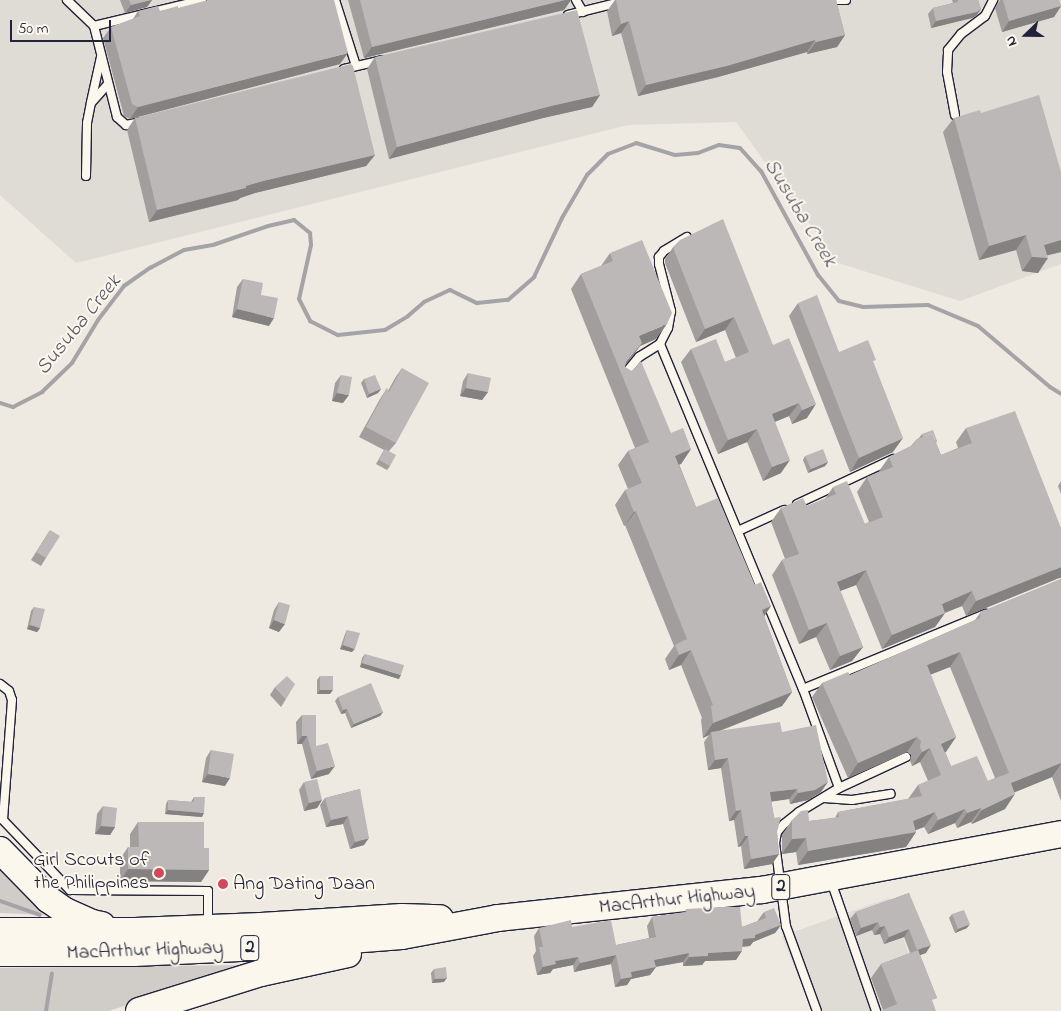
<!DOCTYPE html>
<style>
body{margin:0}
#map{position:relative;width:1061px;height:1011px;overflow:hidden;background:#eeeae2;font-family:"Indie Flower",sans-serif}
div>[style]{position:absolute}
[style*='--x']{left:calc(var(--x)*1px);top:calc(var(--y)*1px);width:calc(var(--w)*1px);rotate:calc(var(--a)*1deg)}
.built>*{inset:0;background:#dfdbd5}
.green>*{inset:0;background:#d0cdc9}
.stream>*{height:4px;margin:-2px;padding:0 2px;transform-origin:2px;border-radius:2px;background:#a6a3a7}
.roads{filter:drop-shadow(1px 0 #22223b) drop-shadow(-1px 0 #22223b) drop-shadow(0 1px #22223b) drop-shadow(0 -1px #22223b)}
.service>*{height:8px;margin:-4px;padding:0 4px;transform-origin:4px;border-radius:4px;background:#fbf7ec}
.trunk>*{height:26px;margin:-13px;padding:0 13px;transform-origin:13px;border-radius:13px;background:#fbf7ec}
.wall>*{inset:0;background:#a29e9e}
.shaded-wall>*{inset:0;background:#848181}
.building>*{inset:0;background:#bcb8b8}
.dots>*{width:14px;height:14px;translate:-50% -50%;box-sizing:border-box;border:2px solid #fbf7ec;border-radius:50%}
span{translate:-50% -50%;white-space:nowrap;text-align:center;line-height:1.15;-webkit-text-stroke:4px #fbf7ec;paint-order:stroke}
.shield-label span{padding:1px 4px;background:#fbf7ec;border:1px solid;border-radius:4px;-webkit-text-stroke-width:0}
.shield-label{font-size:19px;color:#22223b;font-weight:700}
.poi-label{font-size:20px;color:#22223b}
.right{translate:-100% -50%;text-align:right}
.left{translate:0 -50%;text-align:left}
.street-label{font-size:20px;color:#22223b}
.water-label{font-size:21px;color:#575666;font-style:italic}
.north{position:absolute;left:1001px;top:10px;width:50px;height:50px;-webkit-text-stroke:4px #fbf7ec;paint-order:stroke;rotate:248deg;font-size:14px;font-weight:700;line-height:20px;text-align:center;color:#22223b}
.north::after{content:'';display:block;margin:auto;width:18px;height:22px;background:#22223b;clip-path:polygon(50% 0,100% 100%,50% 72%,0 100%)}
.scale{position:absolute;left:10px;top:20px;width:101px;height:22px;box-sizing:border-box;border:2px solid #22223b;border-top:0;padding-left:6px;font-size:15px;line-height:18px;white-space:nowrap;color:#22223b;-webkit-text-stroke:4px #fbf7ec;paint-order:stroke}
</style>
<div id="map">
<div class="built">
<div style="clip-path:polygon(0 0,1061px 0,1061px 264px,960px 301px,838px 263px,736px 122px,628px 125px,76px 263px,0 195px)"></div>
<div style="clip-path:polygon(889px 898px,929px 1011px,812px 1011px,782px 936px)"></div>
</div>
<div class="green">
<div style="clip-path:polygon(0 863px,50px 915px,0 913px)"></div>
<div style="clip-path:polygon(247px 965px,109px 1011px,0 1011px,0 968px)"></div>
</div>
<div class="stream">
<div style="--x:0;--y:403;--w:14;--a:17"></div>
<div style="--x:13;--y:407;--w:33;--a:-27"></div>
<div style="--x:42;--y:392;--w:42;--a:-44"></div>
<div style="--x:72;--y:363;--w:50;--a:-58.8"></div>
<div style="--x:98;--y:320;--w:43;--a:-52.6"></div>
<div style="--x:124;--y:286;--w:32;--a:-35"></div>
<div style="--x:150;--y:268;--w:38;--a:-28"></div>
<div style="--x:184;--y:250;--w:29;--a:-10"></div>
<div style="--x:213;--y:245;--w:58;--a:-19.1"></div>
<div style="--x:268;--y:226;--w:27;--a:-13"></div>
<div style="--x:294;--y:220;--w:21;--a:39"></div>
<div style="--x:310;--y:233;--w:12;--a:85"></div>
<div style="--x:311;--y:245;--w:55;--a:102.5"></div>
<div style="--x:299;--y:299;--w:25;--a:63"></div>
<div style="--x:310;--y:321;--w:31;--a:27"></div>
<div style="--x:338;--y:335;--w:47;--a:-6.1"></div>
<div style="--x:385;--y:330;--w:27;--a:-31"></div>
<div style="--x:408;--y:316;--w:21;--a:-41"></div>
<div style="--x:424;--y:302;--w:29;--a:-25"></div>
<div style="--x:450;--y:290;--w:30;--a:26"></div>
<div style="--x:477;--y:303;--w:31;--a:-6"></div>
<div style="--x:508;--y:300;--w:35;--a:-41"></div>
<div style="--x:534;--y:277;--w:65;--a:-64.6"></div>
<div style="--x:562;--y:218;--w:50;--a:-59.8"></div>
<div style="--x:587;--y:175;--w:30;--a:-45"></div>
<div style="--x:608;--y:154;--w:30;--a:-21"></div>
<div style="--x:636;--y:143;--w:41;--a:17.1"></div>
<div style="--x:675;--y:155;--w:23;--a:-5"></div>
<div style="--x:698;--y:153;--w:22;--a:-21"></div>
<div style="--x:719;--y:145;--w:21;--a:8"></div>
<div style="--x:740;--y:148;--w:31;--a:48"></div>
<div style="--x:761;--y:171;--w:119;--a:61.3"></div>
<div style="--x:818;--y:275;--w:33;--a:51"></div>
<div style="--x:839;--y:301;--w:25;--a:14"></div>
<div style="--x:863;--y:307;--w:65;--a:-1.8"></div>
<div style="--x:928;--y:305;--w:54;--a:22.8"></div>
<div style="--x:978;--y:326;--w:94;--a:40.3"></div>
<div style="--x:1050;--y:387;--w:13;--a:32"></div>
<div style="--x:0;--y:901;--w:42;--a:19.3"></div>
<div style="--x:46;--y:1011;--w:38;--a:-81"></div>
</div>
<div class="roads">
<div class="service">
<div style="--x:67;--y:0;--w:37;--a:44"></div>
<div style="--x:94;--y:26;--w:94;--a:75.8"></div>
<div style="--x:117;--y:117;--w:12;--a:42"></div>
<div style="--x:126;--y:125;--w:14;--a:-12"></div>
<div style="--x:335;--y:0;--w:69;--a:72.3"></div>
<div style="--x:576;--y:0;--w:14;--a:60"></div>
<div style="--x:837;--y:0;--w:9;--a:0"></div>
<div style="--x:568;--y:15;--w:63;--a:-13.8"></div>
<div style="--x:94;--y:26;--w:111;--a:-13.5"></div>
<div style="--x:344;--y:69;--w:39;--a:-13"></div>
<div style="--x:91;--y:102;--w:46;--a:-77.5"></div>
<div style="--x:955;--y:115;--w:44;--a:-100.5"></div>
<div style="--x:947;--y:72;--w:22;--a:-87"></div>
<div style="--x:948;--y:50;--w:21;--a:-51"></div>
<div style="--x:961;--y:34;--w:30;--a:-37"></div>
<div style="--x:985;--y:16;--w:18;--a:-63"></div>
<div style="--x:86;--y:176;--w:53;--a:-88.9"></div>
<div style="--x:87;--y:123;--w:20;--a:-79"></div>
<div style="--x:91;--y:103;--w:25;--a:-48"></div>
<div style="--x:687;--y:237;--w:27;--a:149"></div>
<div style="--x:664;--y:251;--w:8;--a:130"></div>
<div style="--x:659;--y:257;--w:7;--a:90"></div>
<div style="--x:659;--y:264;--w:49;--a:75.7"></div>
<div style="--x:671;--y:311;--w:17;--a:100"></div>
<div style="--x:668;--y:328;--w:18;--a:117"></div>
<div style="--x:660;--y:344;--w:373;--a:67.5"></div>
<div style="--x:803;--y:689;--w:197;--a:-22.4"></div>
<div style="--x:623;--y:376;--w:25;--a:-50"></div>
<div style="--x:639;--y:357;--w:25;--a:-32"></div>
<div style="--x:797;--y:504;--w:106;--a:-25.1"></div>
<div style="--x:738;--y:531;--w:51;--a:-24.5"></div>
<div style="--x:0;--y:684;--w:11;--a:38"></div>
<div style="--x:9;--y:691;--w:9;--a:72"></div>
<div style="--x:12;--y:700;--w:120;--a:94.3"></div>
<div style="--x:3;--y:820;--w:97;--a:46.3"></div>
<div style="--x:70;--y:890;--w:138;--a:0.4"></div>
<div style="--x:208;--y:891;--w:33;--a:90"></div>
<div style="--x:803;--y:689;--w:105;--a:70"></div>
<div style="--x:839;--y:788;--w:47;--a:149"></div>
<div style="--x:799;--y:812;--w:19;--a:141"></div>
<div style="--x:784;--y:824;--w:11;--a:131"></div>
<div style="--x:777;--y:832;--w:11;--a:100"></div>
<div style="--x:775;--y:843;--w:84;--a:82.5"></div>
<div style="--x:786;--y:926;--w:90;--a:70"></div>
<div style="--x:839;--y:788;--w:74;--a:-24.8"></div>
<div style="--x:824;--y:798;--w:28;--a:4"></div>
<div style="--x:852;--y:800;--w:39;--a:-9"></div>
<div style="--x:831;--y:881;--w:138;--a:70.9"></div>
</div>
<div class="trunk">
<div style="--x:0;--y:850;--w:69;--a:45.6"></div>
<div style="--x:48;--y:899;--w:21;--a:35"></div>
<div style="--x:65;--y:911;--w:30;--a:24"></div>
<div style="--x:92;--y:923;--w:10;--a:11"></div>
<div style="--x:0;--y:931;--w:135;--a:0"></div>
<div style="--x:135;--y:931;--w:126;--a:-2.3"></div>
<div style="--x:261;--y:926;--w:141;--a:-3.7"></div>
<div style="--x:402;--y:917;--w:38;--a:2"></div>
<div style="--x:0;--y:953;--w:134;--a:0"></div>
<div style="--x:134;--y:953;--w:127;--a:-2.7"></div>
<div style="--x:261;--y:947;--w:141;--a:-4.5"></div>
<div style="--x:402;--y:936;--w:98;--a:-10.6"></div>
<div style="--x:498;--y:918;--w:265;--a:-6.1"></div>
<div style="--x:762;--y:890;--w:304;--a:-10.6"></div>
<div style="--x:139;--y:1011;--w:128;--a:-17.3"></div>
<div style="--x:261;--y:973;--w:89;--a:-12.3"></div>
</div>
</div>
<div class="wall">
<div style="clip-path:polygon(120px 0,152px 0,147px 7px,125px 13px)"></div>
<div style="clip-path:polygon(348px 0,571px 0,564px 10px,364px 58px)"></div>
<div style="clip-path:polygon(615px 0,836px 0,845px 35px,837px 47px,807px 54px,807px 52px,718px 77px,638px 96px,621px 33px,612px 36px,607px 11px)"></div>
<div style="clip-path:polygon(952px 0,978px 0,981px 9px,976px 16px,972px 18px,931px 28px,928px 14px,933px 8px,953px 3px)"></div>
<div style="clip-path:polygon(1000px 0,1059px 0,1061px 6px,1054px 17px,1002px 32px,995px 8px)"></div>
<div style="clip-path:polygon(178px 8px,340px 64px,130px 119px,124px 116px,103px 38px,111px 27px,133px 19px,138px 11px,160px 11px)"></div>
<div style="clip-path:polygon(375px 57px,600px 95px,592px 107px,543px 118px,389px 159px,367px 69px)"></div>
<div style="clip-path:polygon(981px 113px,1061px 172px,1061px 252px,1047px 255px,1038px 273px,1022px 271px,1016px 250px,979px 260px,943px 132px,954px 118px)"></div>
<div style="clip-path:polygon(135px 118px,375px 155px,366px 166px,255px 193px,240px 198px,238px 200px,149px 222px,127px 130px)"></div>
<div style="clip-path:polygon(674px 246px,773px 345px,807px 418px,792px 424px,789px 416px,775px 422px,781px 473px,763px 481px,747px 442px,718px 454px,681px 362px,691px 349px,725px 362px,736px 358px,725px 330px,696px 342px,665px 263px,665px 259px)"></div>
<div style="clip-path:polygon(610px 253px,656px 339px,640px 346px,625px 365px,625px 367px,671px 433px,691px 449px,681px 464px,679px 464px,696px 507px,771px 606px,764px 616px,792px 692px,782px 706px,720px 731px,782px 732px,821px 792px,808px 800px,790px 804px,789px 799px,771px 801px,777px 832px,779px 854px,772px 864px,744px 869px,741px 846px,738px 847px,734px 820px,729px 821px,721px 768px,708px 770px,704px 742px,709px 735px,703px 738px,701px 720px,702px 718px,681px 665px,669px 670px,665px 659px,674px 646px,625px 525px,624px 526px,615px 505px,625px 490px,628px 489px,618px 465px,628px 451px,635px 448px,571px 289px,581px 274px,601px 266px)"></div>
<div style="clip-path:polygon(243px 279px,261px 295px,269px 326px,232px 317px,237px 287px)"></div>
<div style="clip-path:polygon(798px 303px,839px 352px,873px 364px,893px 452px,850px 472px,789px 316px)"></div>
<div style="clip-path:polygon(402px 368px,396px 443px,389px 451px,390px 466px,387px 470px,376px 464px,384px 450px,359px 437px,380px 399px,387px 388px,388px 391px,395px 378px)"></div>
<div style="clip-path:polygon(468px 373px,488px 392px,482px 400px,460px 396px,463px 381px)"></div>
<div style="clip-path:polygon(341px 375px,343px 403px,332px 401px,335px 383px)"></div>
<div style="clip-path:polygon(364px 379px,381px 389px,378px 393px,367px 398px,361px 383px)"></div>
<div style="clip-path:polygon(966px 428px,1059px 578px,966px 616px,962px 606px,945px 613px,935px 627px,882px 649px,856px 585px,840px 591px,863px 647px,852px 661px,830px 670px,816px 637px,799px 644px,772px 575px,782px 560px,785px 559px,771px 522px,781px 508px,807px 506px,825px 499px,833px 487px,865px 524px,869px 522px,857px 492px,867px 477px,879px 472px,879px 471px,889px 457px,911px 446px,916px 440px,919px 438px,922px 434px,937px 441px,936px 443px,941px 455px,958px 448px,956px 442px)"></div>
<div style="clip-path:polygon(805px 456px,828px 462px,825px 466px,808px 473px,803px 460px)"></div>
<div style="clip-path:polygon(1061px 481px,1061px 494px,1058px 486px)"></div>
<div style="clip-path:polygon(50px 530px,46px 558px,41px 566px,31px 560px)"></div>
<div style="clip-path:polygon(evenodd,1061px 579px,1061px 801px,1052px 777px,1014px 792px,1005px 809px,972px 824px,971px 822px,957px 828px,955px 823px,928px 834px,924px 827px,915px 830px,916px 832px,906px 847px,798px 865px,796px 852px,782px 854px,782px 835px,792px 820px,809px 821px,835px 818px,838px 812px,908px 799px,918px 785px,928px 781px,920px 762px,912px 766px,910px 761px,911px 755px,907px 752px,848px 778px,812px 697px,822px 683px,850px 675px,975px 620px,981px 612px,1061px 579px,950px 667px,995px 778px,988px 781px,951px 766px,945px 752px,956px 737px,930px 674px,950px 667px)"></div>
<div style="clip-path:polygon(279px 602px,279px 632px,269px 628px,274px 610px)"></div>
<div style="clip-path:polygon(34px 607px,40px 628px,37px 632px,27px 629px,31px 611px)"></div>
<div style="clip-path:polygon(347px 630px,352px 652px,340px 649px,345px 634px)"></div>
<div style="clip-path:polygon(365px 654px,399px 679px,360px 667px,362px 658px)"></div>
<div style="clip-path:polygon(320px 676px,330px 694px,317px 694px,317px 680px)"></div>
<div style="clip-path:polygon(275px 687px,286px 699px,281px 707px,270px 695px)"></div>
<div style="clip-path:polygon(338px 697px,383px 712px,380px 716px,351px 728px,345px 713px,341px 714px,335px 701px)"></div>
<div style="clip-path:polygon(302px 715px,316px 746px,329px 774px,311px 779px,302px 744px,297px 744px,296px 722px)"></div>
<div style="clip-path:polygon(211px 750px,225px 786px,202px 782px,206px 758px)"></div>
<div style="clip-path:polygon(304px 782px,322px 800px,317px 808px,304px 811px,299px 790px)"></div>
<div style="clip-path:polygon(360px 789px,364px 845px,350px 849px,343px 824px,326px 827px,320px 805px,325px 798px)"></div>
<div style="clip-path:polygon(194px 797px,202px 817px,165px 814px,166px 804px,168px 800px,191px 802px)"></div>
<div style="clip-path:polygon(103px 806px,115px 827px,110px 835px,95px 834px,97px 814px)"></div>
<div style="clip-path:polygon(138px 822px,204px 848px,209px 870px,201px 882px,120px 881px,120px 859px,128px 847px,130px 847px,130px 834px)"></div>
<div style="clip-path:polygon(909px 893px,926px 953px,920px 955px,937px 998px,883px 1010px,871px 978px,881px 964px,910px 953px,904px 937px,884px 944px,880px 934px,874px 935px,872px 930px,856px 936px,850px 919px,856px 912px)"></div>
<div style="clip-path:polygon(686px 909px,742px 927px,758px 921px,758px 920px,764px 912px,781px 925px,775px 933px,753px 942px,750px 946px,742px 947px,736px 960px,705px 961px,702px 965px,683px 966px,683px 962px,656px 967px,650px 975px,631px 979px,627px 985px,615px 987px,611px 964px,574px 972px,573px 965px,553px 969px,550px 973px,537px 975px,533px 956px,536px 951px,534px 936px,539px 928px,616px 945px,649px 938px,647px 926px,652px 917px,685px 912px)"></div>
<div style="clip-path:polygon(952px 914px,967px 928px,955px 933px,949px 918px)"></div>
<div style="clip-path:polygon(434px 969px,444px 982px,432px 983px,431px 973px)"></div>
</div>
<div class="shaded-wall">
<div style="clip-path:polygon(151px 0,152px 0,147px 7px,125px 13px,131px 5px)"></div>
<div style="clip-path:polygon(565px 0,571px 0,564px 10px,364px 58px,372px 47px)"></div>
<div style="clip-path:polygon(1061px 6px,1054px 17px,1002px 32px,1009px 21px)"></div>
<div style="clip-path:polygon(981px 9px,976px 16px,972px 18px,931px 28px,936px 21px)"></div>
<div style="clip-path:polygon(629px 21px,621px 33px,612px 36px,621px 24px)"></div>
<div style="clip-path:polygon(845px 35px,837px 47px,807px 54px,816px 42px)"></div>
<div style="clip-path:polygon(815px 40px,807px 52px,718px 77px,638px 96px,646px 85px)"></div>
<div style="clip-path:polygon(348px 53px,340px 64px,130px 119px,138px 107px)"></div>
<div style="clip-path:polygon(600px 95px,592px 107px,543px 118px,389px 159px,397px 147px,551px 106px)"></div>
<div style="clip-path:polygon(375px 155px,366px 166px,255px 193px,240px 198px,238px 200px,149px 222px,157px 210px,263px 181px)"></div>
<div style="clip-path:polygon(1026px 235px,1016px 250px,979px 260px,989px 246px)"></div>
<div style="clip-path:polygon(1061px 240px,1061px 252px,1041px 257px,1048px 258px,1038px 273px,1022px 271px,1032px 257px,1044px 245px)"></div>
<div style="clip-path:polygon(237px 309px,274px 318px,269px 326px,232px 317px)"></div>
<div style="clip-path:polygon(734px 317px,725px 330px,696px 342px,705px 329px)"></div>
<div style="clip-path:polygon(667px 324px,656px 339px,640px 346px,632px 357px,620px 371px,639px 336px)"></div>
<div style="clip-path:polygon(466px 388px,488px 392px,482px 400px,460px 396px)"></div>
<div style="clip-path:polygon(381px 389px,378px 393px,367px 398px,369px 394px)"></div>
<div style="clip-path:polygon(337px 393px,349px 395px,343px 403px,332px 401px)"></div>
<div style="clip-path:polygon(799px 403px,789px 416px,762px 427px,772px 414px)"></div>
<div style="clip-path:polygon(816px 404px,807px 418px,792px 424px,802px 410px)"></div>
<div style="clip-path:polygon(757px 429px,747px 442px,718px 454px,728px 440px)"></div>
<div style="clip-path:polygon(903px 438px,893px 452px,850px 472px,859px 458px)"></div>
<div style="clip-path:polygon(691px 449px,681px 464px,665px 470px,675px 456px)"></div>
<div style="clip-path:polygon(790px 460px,781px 473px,763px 481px,772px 467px)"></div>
<div style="clip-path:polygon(828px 462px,825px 466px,808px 473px,811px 469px)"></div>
<div style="clip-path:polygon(636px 511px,625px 525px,624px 526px,634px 512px)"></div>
<div style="clip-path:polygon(1061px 567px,1061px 578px,1059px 578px,966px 616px,976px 601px)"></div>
<div style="clip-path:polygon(866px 570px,856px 585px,827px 596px,837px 582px)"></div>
<div style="clip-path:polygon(972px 591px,962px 606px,931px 618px,942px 604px)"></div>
<div style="clip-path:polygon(771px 606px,761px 621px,762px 610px)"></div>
<div style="clip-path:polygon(945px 613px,935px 627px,882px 649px,892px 635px)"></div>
<div style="clip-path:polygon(274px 620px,285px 624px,279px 632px,269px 628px)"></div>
<div style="clip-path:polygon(827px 623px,816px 637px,799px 644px,809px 630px)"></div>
<div style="clip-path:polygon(30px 625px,40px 628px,37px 632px,27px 629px)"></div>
<div style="clip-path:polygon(343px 645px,355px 649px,352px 652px,340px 649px)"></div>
<div style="clip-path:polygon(863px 647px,852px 661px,830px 670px,840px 656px)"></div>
<div style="clip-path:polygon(691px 650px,681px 665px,669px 670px,679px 655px)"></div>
<div style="clip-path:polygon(960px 652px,950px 667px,917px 680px,927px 665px)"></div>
<div style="clip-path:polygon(362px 663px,401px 675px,399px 679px,360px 667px)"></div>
<div style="clip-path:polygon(320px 690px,333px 690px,330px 694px,317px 694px)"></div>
<div style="clip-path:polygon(792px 692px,782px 706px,711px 734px,711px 732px,709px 735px,703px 738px,713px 723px)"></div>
<div style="clip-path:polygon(347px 709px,345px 713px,341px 714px,343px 710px)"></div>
<div style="clip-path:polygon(383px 712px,380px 716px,351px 728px,354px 724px)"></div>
<div style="clip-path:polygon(302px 736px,307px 736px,302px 744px,297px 744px)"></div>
<div style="clip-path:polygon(917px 737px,907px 752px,848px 778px,858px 763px)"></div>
<div style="clip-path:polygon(956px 737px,946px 752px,934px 757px,941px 744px)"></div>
<div style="clip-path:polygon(930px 748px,920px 762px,912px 766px,922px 752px)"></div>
<div style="clip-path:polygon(728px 758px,721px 768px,708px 770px,715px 760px)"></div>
<div style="clip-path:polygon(1061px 763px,1061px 764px,1052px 777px,1001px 798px,1011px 783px)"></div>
<div style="clip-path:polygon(335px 766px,329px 774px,311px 779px,317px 771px)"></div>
<div style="clip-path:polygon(208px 774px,230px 778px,225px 786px,202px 782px)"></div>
<div style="clip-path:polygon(828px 782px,821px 792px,808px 800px,790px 804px,798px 793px)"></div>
<div style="clip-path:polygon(797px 789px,789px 799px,763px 803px,770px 792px)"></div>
<div style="clip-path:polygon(1015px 794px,1005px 809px,972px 824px,982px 810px)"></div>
<div style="clip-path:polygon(322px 800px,317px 808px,304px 811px,309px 803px)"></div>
<div style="clip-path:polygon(981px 808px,971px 822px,957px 828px,967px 813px)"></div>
<div style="clip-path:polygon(965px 809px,955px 823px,928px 834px,938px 820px)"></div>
<div style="clip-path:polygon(168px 810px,204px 813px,202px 817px,165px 814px)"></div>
<div style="clip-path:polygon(741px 810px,734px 820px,729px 821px,736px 811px)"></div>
<div style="clip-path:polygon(935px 812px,924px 827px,906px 834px,916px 832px,906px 847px,798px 865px,808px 851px,913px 821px)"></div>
<div style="clip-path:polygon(348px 816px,343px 824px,326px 827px,331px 820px)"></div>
<div style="clip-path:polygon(101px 826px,115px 827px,110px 835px,95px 834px)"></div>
<div style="clip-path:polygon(745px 836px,748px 836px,741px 846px,738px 847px)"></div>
<div style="clip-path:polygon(369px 838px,364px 845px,350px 849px,355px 842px)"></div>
<div style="clip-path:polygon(806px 838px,796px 852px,782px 854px,792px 839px)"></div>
<div style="clip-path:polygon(779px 854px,772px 864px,744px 869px,751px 859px)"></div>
<div style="clip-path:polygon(128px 869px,209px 870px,201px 882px,120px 881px)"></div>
<div style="clip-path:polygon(878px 922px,872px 930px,856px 936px,861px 928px)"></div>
<div style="clip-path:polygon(970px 924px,967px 928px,955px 933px,958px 929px)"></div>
<div style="clip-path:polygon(781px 925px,775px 933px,753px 942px,750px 946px,737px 947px,743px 939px,755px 935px)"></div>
<div style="clip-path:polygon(885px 926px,880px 934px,874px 935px,880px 927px)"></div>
<div style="clip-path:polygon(909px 929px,904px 937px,884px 944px,889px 937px)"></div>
<div style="clip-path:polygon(931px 945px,926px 953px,912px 958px,917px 950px)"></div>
<div style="clip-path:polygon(742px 951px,736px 960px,705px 961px,702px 965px,683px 966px,689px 957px,708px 953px)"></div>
<div style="clip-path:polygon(689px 953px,683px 962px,648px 968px,654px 960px)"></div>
<div style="clip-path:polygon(616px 955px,611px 964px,574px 972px,580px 963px)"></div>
<div style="clip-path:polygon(578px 957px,573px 965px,553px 969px,550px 973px,537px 975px,543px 967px,555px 961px)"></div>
<div style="clip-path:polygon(656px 967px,650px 975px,631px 979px,627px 985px,615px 987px,621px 979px,631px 972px)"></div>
<div style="clip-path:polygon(447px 978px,444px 982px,432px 983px,435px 979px)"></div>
</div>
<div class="building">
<div style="clip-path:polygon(129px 0,151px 0,131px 5px)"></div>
<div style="clip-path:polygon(208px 0,334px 0,348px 53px,138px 107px,132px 104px,111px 27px,140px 16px,138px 11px,158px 6px,160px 11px,178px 6px,178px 8px)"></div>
<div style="clip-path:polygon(360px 0,565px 0,372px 47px)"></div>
<div style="clip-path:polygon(616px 0,836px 0,845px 35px,816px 42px,815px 40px,727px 66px,646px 85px,629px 21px,621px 24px)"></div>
<div style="clip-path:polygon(958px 0,978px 0,981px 9px,977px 12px,936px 21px,933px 8px,958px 2px)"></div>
<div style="clip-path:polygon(1003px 0,1059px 0,1061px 6px,1009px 21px)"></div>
<div style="clip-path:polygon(577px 10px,600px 95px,551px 106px,397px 147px,375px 57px)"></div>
<div style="clip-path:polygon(351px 64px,353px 66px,375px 155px,263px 181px,246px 186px,246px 188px,157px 210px,135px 118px)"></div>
<div style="clip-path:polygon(1039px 95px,1061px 172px,1061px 240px,1044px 245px,1048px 258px,1032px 257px,1026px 235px,989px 246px,954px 118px,980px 110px,981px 113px)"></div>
<div style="clip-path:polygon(723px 219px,773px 345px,789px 338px,816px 404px,802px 410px,799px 403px,772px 414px,790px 460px,772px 467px,757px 429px,728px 440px,691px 349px,716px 339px,725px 362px,749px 352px,734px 317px,705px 329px,674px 250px,674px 246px,680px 240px)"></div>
<div style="clip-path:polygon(642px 240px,672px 313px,667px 324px,639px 336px,642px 343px,626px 362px,625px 367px,632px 371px,641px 361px,671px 433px,683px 428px,691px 449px,675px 456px,696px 507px,718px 498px,755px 585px,761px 582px,771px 606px,762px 610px,792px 692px,713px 723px,711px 706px,713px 705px,691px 650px,679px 655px,675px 645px,687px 639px,636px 511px,634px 512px,625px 490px,642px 483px,628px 451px,649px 442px,581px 274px,613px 261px,610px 253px)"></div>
<div style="clip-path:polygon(243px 279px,263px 283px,261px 295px,278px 298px,274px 318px,237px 309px)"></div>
<div style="clip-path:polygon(817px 295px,839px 352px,868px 340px,876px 360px,873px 361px,903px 438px,859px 458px,798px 303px)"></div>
<div style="clip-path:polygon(402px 368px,429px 383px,396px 443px,366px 427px,387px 388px,389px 392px)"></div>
<div style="clip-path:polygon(468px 373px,491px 378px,488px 392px,466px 388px)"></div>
<div style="clip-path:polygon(341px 375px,352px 377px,349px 395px,337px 393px)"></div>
<div style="clip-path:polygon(375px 375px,381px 389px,369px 394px,364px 379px)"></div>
<div style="clip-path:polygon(1015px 411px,1061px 528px,1061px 567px,976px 601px,972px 591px,942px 604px,945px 613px,892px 635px,866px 570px,837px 582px,863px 647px,840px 656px,827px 623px,809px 630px,782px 560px,799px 554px,781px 508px,803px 498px,807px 506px,836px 494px,833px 487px,847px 481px,865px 524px,883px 517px,867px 477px,893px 467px,889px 457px,913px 445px,916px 440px,932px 433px,941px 455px,972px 443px,966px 428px)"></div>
<div style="clip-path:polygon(933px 430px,937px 441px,936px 442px,932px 433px,923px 437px,922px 434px)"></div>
<div style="clip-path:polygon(385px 449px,396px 455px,390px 466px,379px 460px)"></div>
<div style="clip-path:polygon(823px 449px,828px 462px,811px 469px,805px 456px)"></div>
<div style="clip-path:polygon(50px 530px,60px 536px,46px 558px,36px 552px)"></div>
<div style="clip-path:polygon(evenodd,1061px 579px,1061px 763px,1011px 783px,1015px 794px,982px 810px,981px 808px,967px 813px,965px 809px,938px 820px,935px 812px,913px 821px,916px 832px,808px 851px,806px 838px,792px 839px,792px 820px,801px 811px,808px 810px,809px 821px,839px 817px,838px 812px,922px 796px,918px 785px,941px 775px,930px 748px,922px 752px,920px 747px,921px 741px,917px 737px,858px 763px,822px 683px,848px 672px,850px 675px,980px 618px,981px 612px,1061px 579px,960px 652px,1009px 773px,988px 781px,977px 756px,951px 766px,941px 744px,956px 737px,927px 665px,960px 652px)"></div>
<div style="clip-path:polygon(279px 602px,290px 605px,285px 624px,274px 620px)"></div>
<div style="clip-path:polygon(34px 607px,45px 609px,40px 628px,30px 625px)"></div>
<div style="clip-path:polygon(347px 630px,360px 633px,355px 649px,343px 645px)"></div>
<div style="clip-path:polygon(365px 654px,404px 665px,401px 675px,362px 663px)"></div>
<div style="clip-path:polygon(287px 676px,295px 684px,286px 699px,275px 687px)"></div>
<div style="clip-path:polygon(320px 676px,333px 676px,333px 690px,320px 690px)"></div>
<div style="clip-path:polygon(371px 683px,383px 712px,354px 724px,347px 709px,343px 710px,338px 697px)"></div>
<div style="clip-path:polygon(302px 715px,316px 715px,316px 746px,328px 743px,335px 766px,317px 771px,307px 736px,302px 736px)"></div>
<div style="clip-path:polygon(780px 722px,782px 732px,816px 725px,828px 782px,815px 790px,798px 793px,797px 789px,770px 792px,774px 818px,781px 817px,777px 832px,779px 854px,751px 859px,748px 836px,745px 836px,741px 810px,736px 811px,728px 758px,715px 760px,711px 732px)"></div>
<div style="clip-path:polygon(211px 750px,234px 754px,230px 778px,208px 774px)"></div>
<div style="clip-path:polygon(317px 779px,322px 800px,309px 803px,304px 782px)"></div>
<div style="clip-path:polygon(360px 789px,369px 838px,355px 842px,348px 816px,331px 820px,325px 798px)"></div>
<div style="clip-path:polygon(194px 797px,205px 797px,204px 813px,168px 810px,168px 800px,194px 802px)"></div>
<div style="clip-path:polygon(103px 806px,117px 808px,115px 827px,101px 826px)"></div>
<div style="clip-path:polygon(138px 822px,204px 822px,204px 848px,209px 848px,209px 870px,128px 869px,128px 847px,139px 847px)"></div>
<div style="clip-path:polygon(909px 893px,931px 945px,917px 950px,909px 929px,889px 937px,885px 926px,880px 927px,878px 922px,861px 928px,856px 912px)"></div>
<div style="clip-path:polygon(722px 907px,740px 907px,742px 927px,766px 918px,764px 912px,774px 908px,781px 925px,755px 935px,755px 938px,743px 939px,742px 951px,708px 953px,708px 956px,689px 957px,689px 953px,654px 960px,656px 967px,631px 972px,632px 977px,621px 979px,616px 955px,580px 963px,578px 957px,555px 961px,556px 964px,543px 967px,539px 947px,543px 947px,539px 928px,571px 920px,572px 927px,611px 920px,616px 945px,656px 937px,652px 917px,687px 912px,686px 909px)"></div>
<div style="clip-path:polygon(964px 910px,970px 924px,958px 929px,952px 914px)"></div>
<div style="clip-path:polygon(918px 950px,937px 998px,932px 1000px,936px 1011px,880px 1011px,897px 1004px,881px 964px)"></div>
<div style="clip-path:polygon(446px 967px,447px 978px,435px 979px,434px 969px)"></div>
</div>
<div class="dots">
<div style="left:159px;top:873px;background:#d1495b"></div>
<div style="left:223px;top:884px;background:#d1495b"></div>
</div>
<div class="shield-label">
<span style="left:781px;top:887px">2</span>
<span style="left:250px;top:948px">2</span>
</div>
<div class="poi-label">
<span class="right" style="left:149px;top:872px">Girl Scouts of<br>the Philippines</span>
<span class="left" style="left:233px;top:884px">Ang Dating Daan</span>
</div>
<div class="street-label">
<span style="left:677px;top:900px;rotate:-6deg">MacArthur Highway</span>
<span style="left:145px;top:951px;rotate:-2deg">MacArthur Highway</span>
</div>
<div class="water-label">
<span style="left:800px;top:213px;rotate:59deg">Susuba Creek</span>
<span style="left:79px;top:325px;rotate:-51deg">Susuba Creek</span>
</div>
<div class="north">N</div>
<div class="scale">50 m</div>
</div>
